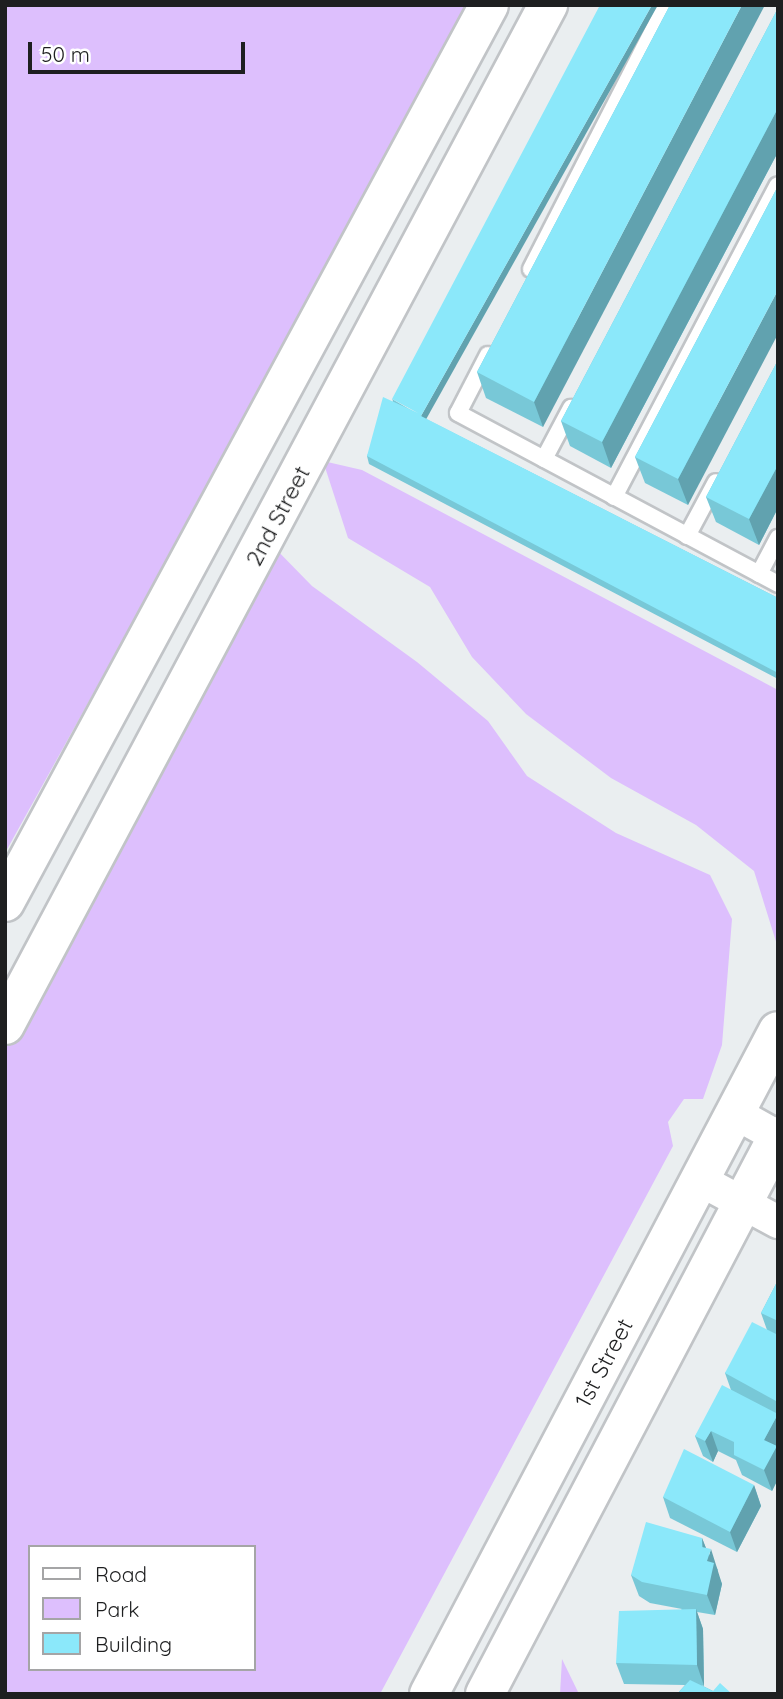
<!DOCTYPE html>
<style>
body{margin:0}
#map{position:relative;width:783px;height:1699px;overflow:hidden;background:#eaeef0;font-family:Quicksand,sans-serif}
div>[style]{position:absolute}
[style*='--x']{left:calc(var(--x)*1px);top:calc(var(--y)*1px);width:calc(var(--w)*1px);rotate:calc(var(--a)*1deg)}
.green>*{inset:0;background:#ddbffd}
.roads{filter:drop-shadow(2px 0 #c1c4c7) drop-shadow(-2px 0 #c1c4c7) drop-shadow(0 2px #c1c4c7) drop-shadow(0 -2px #c1c4c7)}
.service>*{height:16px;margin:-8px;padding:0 8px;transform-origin:8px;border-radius:8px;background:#fff}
.minor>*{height:32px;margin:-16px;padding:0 16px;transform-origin:16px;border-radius:16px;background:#fff}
.tertiary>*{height:38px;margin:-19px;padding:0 19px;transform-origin:19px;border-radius:19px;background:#fff}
.wall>*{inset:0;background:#78c8d7}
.shaded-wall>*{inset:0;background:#61a2af}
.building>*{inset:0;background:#8be8fa}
span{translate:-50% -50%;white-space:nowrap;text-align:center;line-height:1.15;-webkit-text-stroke:5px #fff;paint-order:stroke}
.street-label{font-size:23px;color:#1e1f20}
.frame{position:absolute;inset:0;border:7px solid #1e1f20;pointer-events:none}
.legend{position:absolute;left:28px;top:1545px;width:228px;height:126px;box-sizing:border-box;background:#fff;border:2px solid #a5a5a6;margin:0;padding:9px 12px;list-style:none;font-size:21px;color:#1e1f20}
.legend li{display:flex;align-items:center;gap:14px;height:35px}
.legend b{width:35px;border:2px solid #a5a5a6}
.scale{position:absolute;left:28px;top:42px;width:217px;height:32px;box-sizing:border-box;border:4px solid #1e1f20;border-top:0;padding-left:9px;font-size:21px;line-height:24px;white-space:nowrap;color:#1e1f20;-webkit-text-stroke:5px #fff;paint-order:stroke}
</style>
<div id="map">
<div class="green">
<div style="clip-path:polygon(5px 5px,497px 5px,186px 526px,5px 853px)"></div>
<div style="clip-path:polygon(323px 461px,362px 470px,778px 690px,778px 948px,754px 871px,696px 825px,611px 778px,526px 714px,472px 657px,430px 587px,348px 538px)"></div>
<div style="clip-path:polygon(evenodd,268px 541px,312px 586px,417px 662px,488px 721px,527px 776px,616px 833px,710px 875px,732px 919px,722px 1045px,703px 1099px,684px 1099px,668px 1122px,673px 1146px,380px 1694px,5px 1694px,5px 982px,80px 872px,268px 541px,30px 1547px,254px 1547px,254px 1669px,30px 1669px,30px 1547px)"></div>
<div style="clip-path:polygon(562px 1659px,579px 1694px,560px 1694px)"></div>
</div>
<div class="roads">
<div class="service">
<div style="--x:531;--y:269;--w:297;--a:-62.9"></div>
<div style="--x:488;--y:355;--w:65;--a:117.3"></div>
<div style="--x:458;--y:413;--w:363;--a:28.1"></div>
<div style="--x:544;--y:459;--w:58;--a:-62.1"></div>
<div style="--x:614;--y:497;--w:352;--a:-62.3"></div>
<div style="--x:687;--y:536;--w:61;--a:-61.8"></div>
<div style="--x:759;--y:574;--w:41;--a:-62.2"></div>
</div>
<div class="minor">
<div style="--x:735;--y:1113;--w:49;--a:29.2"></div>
<div style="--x:700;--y:1180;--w:89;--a:28.3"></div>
</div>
<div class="tertiary">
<div style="--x:5;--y:902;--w:1019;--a:-61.65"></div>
<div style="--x:5;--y:1025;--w:1156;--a:-61.97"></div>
<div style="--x:429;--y:1694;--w:749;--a:-62.24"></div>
<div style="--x:485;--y:1694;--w:630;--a:-62.3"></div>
</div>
</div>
<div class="wall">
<div style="clip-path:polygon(670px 5px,543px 427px,486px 398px,477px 372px)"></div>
<div style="clip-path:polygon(778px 8px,778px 152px,611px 468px,570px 446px,561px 421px)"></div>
<div style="clip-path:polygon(778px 186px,688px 505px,645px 483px,635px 457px)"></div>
<div style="clip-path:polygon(778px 360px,778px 508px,759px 545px,716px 522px,706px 497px)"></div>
<div style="clip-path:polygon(392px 399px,426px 419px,778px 598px,778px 679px,369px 464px,367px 456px,393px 401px)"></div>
<div style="clip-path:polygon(778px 1280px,778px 1479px,772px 1491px,742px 1475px,736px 1460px,718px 1451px,713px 1462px,703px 1456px,695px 1436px,731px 1390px,725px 1373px,767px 1330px,761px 1313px)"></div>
<div style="clip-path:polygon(754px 1485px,761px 1506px,737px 1552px,670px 1518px,663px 1497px)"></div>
<div style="clip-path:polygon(702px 1538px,706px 1548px,718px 1570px,717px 1572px,722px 1584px,715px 1615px,697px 1612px,703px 1629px,704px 1686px,701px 1685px,713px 1691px,732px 1694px,677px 1694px,685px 1685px,624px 1684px,616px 1663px,682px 1609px,650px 1603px,639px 1596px,631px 1575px)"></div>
</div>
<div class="shaded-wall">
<div style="clip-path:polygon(652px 5px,658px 5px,424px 423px,421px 416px)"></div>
<div style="clip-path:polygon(742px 5px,765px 5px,543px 427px,534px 402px)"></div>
<div style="clip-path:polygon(778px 108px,778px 152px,611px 468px,602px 442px)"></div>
<div style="clip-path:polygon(778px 290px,778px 334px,688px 505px,678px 479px)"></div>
<div style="clip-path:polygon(778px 465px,778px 508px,759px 545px,749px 519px)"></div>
<div style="clip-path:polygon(778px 1414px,778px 1479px,772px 1491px,764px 1470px,764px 1440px)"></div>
<div style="clip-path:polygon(711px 1431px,718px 1451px,713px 1462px,705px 1441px)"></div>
<div style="clip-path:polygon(754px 1485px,761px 1506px,737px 1552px,730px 1532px)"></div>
<div style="clip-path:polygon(702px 1538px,709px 1556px,711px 1549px,722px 1584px,715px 1615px,707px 1595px)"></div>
<div style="clip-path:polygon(696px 1609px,703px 1629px,704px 1686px,697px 1665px)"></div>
</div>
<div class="building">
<div style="clip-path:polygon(600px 5px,652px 5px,421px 416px,778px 598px,778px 673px,367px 456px,383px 397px,418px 413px,392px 399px)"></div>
<div style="clip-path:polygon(670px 5px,742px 5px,534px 402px,477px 372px)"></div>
<div style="clip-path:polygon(778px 8px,778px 108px,602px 442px,561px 421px)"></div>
<div style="clip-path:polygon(778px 186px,778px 290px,678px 479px,635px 457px)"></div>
<div style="clip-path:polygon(778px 360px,778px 465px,749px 519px,706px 497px)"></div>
<div style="clip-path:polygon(778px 1280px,778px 1321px,761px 1313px)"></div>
<div style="clip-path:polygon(752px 1322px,778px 1335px,778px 1399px,776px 1401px,725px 1373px)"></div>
<div style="clip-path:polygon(722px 1385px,778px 1414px,764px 1440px,777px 1446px,764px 1470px,734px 1455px,734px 1442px,711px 1431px,705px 1441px,695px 1436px)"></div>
<div style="clip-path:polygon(684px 1449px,754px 1485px,730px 1532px,663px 1497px)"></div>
<div style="clip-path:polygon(646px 1522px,702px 1538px,702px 1547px,711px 1549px,707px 1561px,714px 1563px,707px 1595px,642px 1582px,631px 1575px)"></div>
<div style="clip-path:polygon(696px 1609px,697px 1665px,616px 1663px,619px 1611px)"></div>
<div style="clip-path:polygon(690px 1680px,713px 1691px,720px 1683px,732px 1694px,677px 1694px)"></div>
</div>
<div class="street-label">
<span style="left:278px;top:516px;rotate:-62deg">2nd Street</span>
<span style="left:604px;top:1363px;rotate:-62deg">1st Street</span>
</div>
<div class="frame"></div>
<ul class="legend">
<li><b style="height:9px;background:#fff"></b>Road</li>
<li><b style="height:19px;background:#ddbffd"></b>Park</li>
<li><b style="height:19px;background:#8be8fa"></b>Building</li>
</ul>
<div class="scale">50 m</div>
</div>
